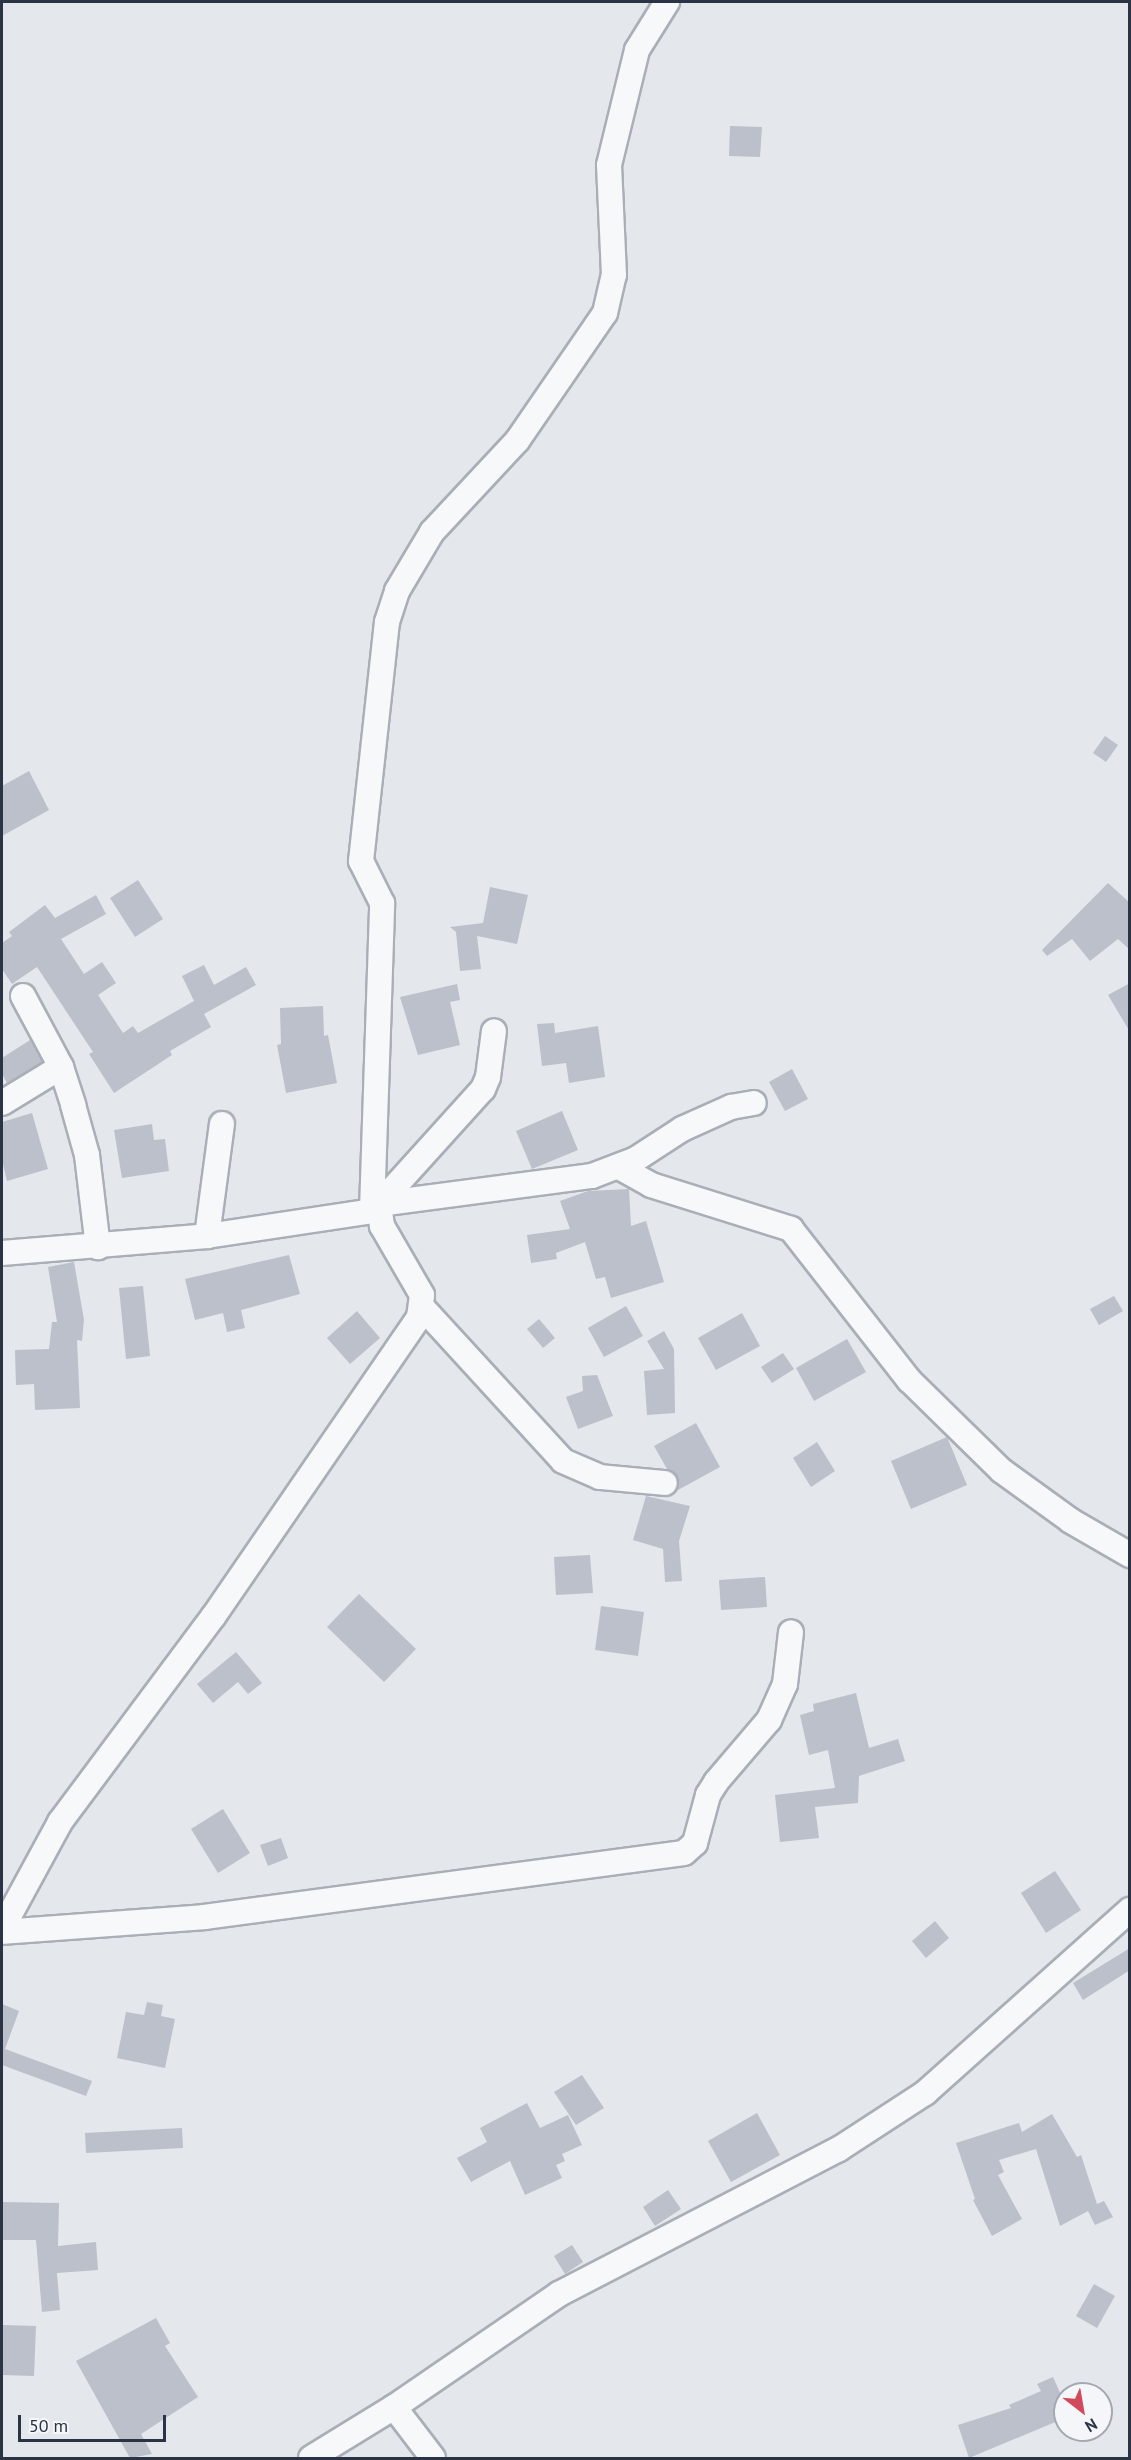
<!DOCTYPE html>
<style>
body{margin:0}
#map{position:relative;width:1131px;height:2460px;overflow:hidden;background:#e4e7ec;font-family:"PT Sans",sans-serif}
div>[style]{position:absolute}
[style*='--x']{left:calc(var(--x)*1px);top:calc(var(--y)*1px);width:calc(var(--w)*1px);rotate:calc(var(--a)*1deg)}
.building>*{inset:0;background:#bbc0ca}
.roads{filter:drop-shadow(2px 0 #a9aeb7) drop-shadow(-2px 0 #a9aeb7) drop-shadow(0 2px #a9aeb7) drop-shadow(0 -2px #a9aeb7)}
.street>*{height:24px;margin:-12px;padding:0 12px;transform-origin:12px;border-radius:12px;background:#f7f8fa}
span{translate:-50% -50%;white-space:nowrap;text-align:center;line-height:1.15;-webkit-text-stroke:4.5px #f4f6f9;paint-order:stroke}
.frame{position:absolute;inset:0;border:3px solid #2b3445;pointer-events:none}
.north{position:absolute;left:1053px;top:2382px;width:60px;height:60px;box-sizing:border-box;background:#f4f6f9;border:2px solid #a4a8b1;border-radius:50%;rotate:149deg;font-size:16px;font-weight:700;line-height:24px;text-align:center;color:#2b3445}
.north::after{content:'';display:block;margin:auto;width:21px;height:27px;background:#d1495b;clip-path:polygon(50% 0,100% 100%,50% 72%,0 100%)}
.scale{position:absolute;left:18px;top:2415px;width:148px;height:27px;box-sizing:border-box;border:3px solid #2b3445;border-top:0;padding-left:8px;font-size:18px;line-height:21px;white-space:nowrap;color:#2b3445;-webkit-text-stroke:4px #f4f6f9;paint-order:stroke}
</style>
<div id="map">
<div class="building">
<div style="clip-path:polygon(730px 126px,762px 127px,760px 157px,729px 156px)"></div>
<div style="clip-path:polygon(1105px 736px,1118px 745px,1106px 762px,1093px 753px)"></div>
<div style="clip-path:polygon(29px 771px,49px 810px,2px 836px,2px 786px)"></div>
<div style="clip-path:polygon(138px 880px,163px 919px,135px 937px,110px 898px)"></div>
<div style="clip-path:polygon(1108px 883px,1130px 903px,1130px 950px,1118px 939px,1090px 961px,1072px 939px,1047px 956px,1042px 950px)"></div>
<div style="clip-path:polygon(490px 887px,528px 895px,517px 944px,477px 936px,481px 969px,460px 971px,456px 932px,450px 927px,483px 923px)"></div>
<div style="clip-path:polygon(96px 895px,106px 914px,61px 939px,84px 974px,102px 962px,116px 983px,98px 995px,123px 1033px,133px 1026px,138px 1033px,194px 1001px,182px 976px,204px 965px,214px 985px,246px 967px,256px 985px,204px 1014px,211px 1027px,170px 1051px,172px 1055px,114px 1093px,89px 1054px,93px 1052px,37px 967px,12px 984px,2px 969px,2px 943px,12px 936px,9px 932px,45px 905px,55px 918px)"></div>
<div style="clip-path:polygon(1130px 983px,1130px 1032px,1108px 995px)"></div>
<div style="clip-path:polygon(457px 984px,460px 1000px,450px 1002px,460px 1045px,418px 1055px,400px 997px)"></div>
<div style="clip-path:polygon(323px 1006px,324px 1036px,328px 1035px,337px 1083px,286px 1093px,277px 1045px,281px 1044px,280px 1008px)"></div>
<div style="clip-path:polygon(554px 1023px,555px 1033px,598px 1026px,605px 1077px,569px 1083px,566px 1063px,542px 1066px,537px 1024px)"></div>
<div style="clip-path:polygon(30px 1040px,42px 1062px,7px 1083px,2px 1074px,2px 1058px)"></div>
<div style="clip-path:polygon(792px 1069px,808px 1099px,785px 1111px,769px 1082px)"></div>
<div style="clip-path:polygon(562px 1111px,578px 1150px,532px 1169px,516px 1131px)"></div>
<div style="clip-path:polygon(32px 1113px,48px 1169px,7px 1181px,2px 1160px,2px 1122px)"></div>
<div style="clip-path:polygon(152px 1124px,154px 1140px,165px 1139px,169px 1171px,122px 1178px,114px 1130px)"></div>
<div style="clip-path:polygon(629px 1189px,631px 1226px,646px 1221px,664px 1282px,611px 1298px,605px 1277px,596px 1279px,585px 1242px,556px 1253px,557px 1259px,531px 1263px,527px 1235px,570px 1229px,560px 1201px,588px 1191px)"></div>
<div style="clip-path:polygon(289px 1255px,300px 1294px,241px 1310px,245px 1328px,227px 1332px,223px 1313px,195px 1320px,185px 1279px)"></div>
<div style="clip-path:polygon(74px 1262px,84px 1320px,82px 1341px,77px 1340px,80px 1408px,35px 1410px,34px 1384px,16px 1385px,15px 1350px,49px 1349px,52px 1322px,57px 1322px,48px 1267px)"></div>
<div style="clip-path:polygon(143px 1286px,150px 1356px,126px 1359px,119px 1288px)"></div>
<div style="clip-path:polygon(1114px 1296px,1123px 1311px,1099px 1325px,1090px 1309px)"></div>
<div style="clip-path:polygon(626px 1306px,643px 1336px,604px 1357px,588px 1328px)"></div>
<div style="clip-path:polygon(357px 1311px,380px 1338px,350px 1364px,327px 1338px)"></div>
<div style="clip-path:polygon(742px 1313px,760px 1346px,716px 1370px,698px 1338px)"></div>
<div style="clip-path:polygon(539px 1319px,555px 1338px,543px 1348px,527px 1329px)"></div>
<div style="clip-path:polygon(664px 1331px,674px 1349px,675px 1413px,647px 1415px,644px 1371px,664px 1369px,647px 1341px)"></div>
<div style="clip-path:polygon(847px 1339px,866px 1372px,814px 1401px,796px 1368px)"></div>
<div style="clip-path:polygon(783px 1353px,794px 1369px,772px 1383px,761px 1367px)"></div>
<div style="clip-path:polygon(597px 1375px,613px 1416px,578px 1429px,566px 1397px,583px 1391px,582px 1376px)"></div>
<div style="clip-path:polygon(696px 1423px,720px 1467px,678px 1490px,678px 1477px,667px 1469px,654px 1446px)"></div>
<div style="clip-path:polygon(947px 1437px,967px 1485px,911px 1509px,891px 1461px)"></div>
<div style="clip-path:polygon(817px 1442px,835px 1471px,811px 1487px,793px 1458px)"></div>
<div style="clip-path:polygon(646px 1496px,690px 1506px,679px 1541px,682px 1581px,665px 1582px,663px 1549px,633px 1540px)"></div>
<div style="clip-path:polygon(590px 1555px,593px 1593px,556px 1595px,554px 1557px)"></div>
<div style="clip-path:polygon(765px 1577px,767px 1607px,721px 1610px,719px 1580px)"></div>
<div style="clip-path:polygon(359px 1594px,416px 1649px,384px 1682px,327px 1627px)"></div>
<div style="clip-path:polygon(601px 1606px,644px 1612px,638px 1656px,595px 1650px)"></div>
<div style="clip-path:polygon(236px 1652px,262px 1683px,248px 1694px,238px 1682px,213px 1703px,197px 1684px)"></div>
<div style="clip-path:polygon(856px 1693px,869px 1748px,898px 1739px,905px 1761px,859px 1776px,858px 1803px,815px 1807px,819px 1838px,780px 1842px,775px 1795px,835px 1788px,828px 1750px,809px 1755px,800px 1715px,814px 1711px,813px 1704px)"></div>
<div style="clip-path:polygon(223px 1809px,250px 1853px,218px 1873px,191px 1829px)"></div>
<div style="clip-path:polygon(281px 1838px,288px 1858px,268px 1866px,260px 1845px)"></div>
<div style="clip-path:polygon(1055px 1871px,1081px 1910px,1046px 1933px,1021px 1893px)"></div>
<div style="clip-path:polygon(935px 1921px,949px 1938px,926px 1958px,912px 1941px)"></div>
<div style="clip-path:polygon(1130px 1948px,1130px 1970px,1083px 2000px,1073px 1983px)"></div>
<div style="clip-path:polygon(147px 2002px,163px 2005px,161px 2016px,175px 2019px,165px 2068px,117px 2058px,126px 2012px,144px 2015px)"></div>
<div style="clip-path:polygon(2px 2004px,19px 2011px,5px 2049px,92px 2081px,86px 2096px,2px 2065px)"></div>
<div style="clip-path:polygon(582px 2075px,604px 2108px,576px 2125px,554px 2092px)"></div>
<div style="clip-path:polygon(527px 2103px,540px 2128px,568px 2115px,582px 2145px,562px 2154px,565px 2161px,556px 2165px,562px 2178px,525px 2195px,510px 2161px,471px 2182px,457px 2158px,487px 2142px,480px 2128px)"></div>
<div style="clip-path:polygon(757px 2113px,780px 2155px,731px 2182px,708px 2141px)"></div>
<div style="clip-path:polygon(1052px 2114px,1077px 2157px,1081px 2155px,1097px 2204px,1104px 2201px,1113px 2217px,1095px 2225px,1088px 2211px,1060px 2226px,1036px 2149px,999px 2160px,1004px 2172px,998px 2175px,1022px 2219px,992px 2236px,973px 2200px,975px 2199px,956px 2143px,1019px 2123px,1022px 2132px)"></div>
<div style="clip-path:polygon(182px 2128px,183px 2148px,86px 2153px,85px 2133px)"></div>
<div style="clip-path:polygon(668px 2190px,681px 2209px,655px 2226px,643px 2207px)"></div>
<div style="clip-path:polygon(2px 2202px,59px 2203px,58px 2246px,96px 2242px,98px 2270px,57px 2273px,60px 2310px,42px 2312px,36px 2240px,2px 2240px)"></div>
<div style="clip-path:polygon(572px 2245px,583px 2262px,565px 2274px,554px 2256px)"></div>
<div style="clip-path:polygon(1094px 2284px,1115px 2296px,1097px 2328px,1076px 2316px)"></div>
<div style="clip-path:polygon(156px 2318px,170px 2343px,165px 2346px,198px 2397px,141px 2434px,152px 2454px,130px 2458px,76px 2361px)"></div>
<div style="clip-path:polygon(2px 2325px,36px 2326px,34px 2376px,2px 2375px)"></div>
<div style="clip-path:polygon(1053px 2377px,1065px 2404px,1065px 2418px,969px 2458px,958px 2425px,1011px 2408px,1009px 2405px,1041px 2391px,1037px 2384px)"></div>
</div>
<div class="roads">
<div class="street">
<div style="--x:23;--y:996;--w:81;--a:61.8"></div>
<div style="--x:61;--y:1067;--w:40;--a:72"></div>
<div style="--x:73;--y:1105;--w:52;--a:74.4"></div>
<div style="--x:87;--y:1155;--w:93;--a:83.2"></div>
<div style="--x:2;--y:1103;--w:69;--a:-31.4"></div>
<div style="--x:619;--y:1167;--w:37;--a:29"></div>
<div style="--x:651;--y:1185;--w:147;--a:17.4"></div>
<div style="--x:791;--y:1229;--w:192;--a:52"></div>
<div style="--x:909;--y:1380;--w:130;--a:44.4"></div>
<div style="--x:1002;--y:1471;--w:85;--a:35.9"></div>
<div style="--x:1071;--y:1521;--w:68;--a:30"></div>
<div style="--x:372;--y:1211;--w:308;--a:-88.1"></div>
<div style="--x:382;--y:903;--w:47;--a:-116.6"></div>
<div style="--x:361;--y:861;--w:240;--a:-83.8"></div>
<div style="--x:387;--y:622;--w:33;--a:-72"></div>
<div style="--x:397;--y:591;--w:69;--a:-59.3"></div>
<div style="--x:432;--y:532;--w:125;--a:-47"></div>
<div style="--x:517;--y:441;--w:155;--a:-55.5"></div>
<div style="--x:605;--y:313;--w:39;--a:-77"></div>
<div style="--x:614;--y:275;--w:110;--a:-92.6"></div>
<div style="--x:609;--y:165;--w:118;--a:-76.3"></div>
<div style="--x:637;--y:50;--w:57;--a:-58"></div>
<div style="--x:207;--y:1236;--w:113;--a:-82.4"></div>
<div style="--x:2;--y:1253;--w:206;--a:-4.7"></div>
<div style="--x:207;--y:1236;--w:167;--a:-8.6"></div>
<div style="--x:372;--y:1211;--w:10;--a:-45"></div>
<div style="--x:379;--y:1204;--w:215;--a:-7.5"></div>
<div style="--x:592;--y:1176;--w:47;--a:-21.1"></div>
<div style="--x:636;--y:1159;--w:55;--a:-33.1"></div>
<div style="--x:682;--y:1129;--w:54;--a:-24.2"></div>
<div style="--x:731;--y:1107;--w:23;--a:-10"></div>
<div style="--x:423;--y:1308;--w:207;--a:47.5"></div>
<div style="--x:563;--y:1461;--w:40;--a:23.4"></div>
<div style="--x:600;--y:1477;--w:65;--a:5.3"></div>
<div style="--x:2;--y:1929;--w:122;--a:-61.5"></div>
<div style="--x:60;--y:1822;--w:256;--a:-53.3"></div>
<div style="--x:213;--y:1617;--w:364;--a:-55.5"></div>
<div style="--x:419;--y:1317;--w:22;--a:-82"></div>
<div style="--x:422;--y:1295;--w:80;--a:-120.1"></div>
<div style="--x:382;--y:1226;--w:22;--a:-98"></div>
<div style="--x:379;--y:1204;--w:155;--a:-47.9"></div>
<div style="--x:483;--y:1089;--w:13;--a:-67"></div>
<div style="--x:488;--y:1077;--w:46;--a:-82.6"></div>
<div style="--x:2;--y:1932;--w:203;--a:-4.2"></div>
<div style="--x:204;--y:1917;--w:484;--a:-7.6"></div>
<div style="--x:684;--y:1853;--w:15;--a:-42"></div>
<div style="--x:695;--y:1843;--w:50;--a:-74.8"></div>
<div style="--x:708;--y:1795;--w:15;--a:-58"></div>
<div style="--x:716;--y:1782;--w:82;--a:-49.5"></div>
<div style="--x:769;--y:1720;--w:39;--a:-66"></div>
<div style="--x:785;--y:1684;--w:52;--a:-83.4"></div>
<div style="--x:394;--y:2407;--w:64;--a:52.6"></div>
<div style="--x:311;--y:2458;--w:97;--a:-31.6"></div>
<div style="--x:394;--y:2407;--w:200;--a:-34.4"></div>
<div style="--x:559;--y:2294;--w:315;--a:-27.4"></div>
<div style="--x:839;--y:2149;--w:103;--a:-33.1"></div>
<div style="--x:925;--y:2093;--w:275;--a:-41.8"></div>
</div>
</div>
<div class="frame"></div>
<div class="north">N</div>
<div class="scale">50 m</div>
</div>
